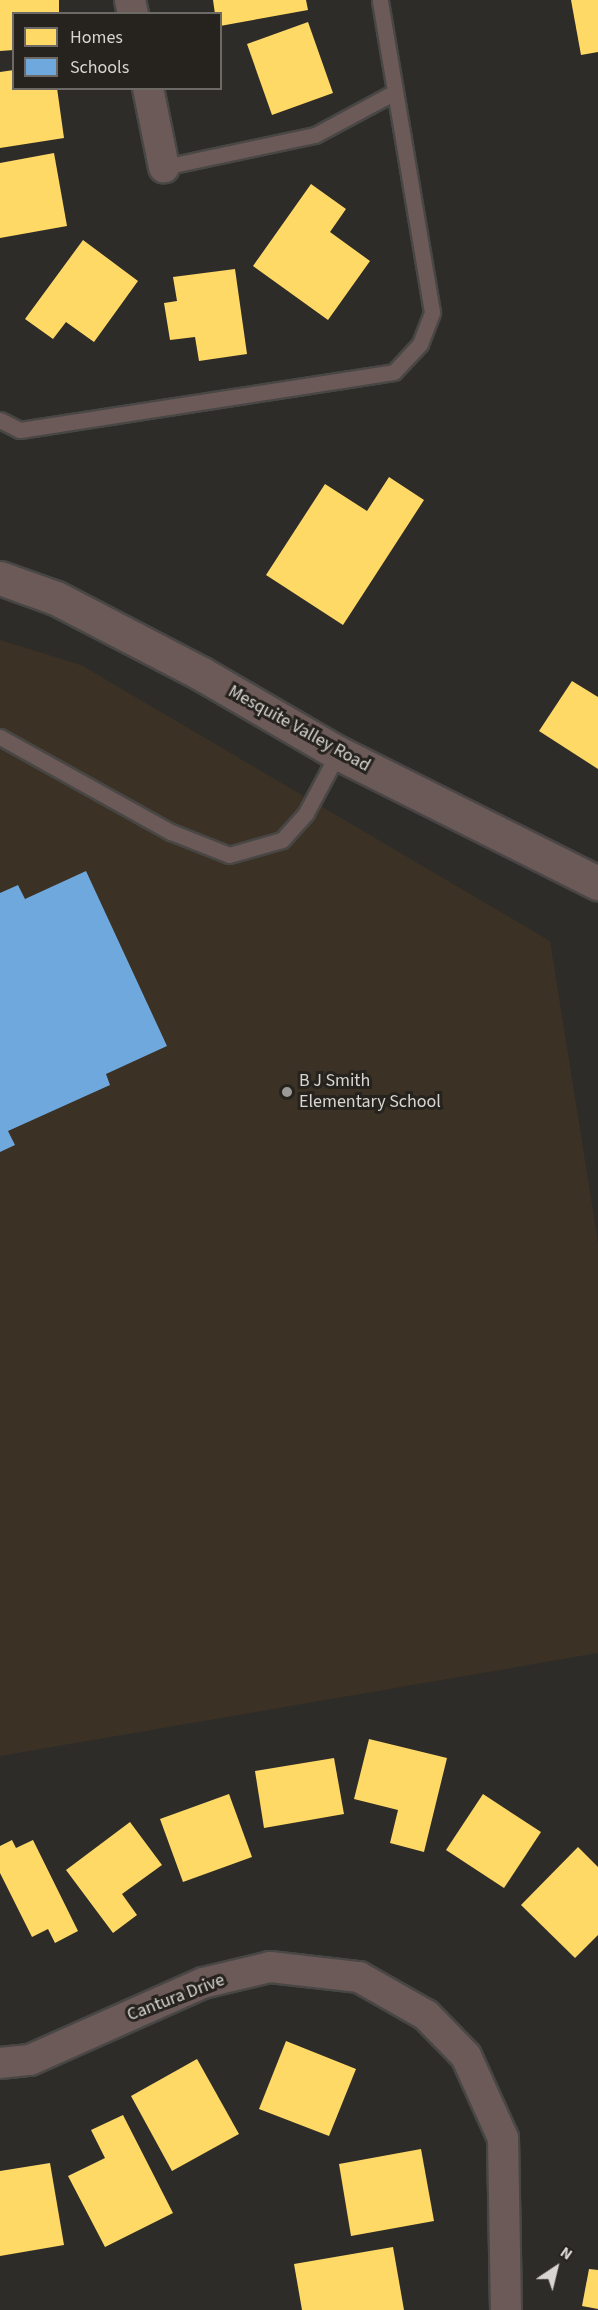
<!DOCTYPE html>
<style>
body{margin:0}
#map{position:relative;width:598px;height:2310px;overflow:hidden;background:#2e2c29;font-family:"Source Sans 3",sans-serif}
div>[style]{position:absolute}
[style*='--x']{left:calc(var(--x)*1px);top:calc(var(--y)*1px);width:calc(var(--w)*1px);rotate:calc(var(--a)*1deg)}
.education>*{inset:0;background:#3b3124}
.homes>*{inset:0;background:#ffd966}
.schools>*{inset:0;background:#6fa8dc}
.roads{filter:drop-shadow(2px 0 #484745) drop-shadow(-2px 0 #484745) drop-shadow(0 2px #484745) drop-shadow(0 -2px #484745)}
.service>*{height:15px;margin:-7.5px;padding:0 7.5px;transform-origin:7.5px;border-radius:7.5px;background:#6c5a58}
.minor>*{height:30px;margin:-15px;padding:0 15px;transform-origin:15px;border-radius:15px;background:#6c5a58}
.tertiary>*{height:33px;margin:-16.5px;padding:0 16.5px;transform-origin:16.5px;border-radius:16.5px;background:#6c5a58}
.dots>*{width:16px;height:16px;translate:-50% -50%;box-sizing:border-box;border:3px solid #26221e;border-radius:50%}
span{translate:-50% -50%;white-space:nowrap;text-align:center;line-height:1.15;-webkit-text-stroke:6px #26221e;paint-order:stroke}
.street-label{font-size:18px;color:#d8d5d2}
.poi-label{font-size:18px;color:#d8d5d2}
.left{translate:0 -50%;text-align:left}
.legend{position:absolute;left:12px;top:12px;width:210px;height:78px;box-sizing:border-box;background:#26221e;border:2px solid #6d6a66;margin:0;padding:8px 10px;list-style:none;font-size:18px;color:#d8d5d2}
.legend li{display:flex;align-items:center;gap:12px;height:30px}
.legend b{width:30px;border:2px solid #6d6a66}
.north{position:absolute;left:526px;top:2238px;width:60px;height:60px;-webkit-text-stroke:4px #26221e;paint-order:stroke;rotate:35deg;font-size:16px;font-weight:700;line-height:24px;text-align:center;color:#d8d5d2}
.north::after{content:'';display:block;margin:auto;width:21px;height:27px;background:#d8d5d2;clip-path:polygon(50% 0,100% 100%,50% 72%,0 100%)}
</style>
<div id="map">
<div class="education">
<div style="clip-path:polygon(0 640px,81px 665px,550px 941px,598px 1242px,598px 1653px,0 1756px)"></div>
</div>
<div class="homes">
<div style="clip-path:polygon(0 0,59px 0,59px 14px,14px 14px,14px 50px,0 51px)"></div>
<div style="clip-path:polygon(213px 0,306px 0,308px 10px,220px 26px,220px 14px,215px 14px)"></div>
<div style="clip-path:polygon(571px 0,598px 0,598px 52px,581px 55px)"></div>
<div style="clip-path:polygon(308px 22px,333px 93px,272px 115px,247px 44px)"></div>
<div style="clip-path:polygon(14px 70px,14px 88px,57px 88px,64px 138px,0 148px,0 72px)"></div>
<div style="clip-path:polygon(54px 153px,67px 226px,0 238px,0 163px)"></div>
<div style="clip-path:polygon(311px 184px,346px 209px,330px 232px,370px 261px,328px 320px,253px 266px)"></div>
<div style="clip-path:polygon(83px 240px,138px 281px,94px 342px,66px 322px,53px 339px,25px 319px)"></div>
<div style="clip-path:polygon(235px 269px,247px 354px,199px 361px,195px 337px,170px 340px,164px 303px,177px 301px,173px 277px)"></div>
<div style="clip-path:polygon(389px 477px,424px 500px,343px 625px,266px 575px,325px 484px,367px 511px)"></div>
<div style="clip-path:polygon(572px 681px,598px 697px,598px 769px,539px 731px)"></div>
<div style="clip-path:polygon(369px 1739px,447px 1758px,424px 1852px,390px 1843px,398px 1810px,354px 1799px)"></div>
<div style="clip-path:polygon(334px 1758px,344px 1814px,264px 1828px,255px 1771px)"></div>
<div style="clip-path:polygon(229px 1794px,252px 1857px,183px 1882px,160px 1819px)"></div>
<div style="clip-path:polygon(483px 1794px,541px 1832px,504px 1888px,446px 1850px)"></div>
<div style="clip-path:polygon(130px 1822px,162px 1865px,122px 1894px,137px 1915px,113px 1933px,66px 1870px)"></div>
<div style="clip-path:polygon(12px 1840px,16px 1848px,33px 1840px,78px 1931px,55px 1943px,48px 1929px,32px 1937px,0 1873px,0 1846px)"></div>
<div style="clip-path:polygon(578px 1847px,598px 1867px,598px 1935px,575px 1958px,521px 1905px)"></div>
<div style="clip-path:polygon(286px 2041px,356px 2069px,329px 2136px,259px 2109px)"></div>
<div style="clip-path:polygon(197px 2059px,239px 2134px,172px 2171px,131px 2096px)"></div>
<div style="clip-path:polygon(123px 2115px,173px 2213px,105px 2247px,68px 2176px,105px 2158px,91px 2130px)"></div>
<div style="clip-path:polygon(421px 2149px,434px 2221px,351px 2236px,339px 2164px)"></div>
<div style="clip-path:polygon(50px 2163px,64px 2245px,0 2256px,0 2171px)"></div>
<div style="clip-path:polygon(393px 2247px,404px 2310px,302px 2310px,294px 2264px)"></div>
<div style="clip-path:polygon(589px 2269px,598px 2270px,598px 2309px,582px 2306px)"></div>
</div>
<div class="schools">
<div style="clip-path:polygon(86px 871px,167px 1046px,106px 1074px,110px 1085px,8px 1131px,15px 1145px,0 1152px,0 893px,18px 885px,25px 899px)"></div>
</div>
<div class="roads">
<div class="service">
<div style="--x:164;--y:167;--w:154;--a:-12"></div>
<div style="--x:315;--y:135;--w:91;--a:-28.3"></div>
<div style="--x:0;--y:420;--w:22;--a:27"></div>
<div style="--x:20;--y:430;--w:378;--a:-8.8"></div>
<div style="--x:394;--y:372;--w:38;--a:-47"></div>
<div style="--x:420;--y:344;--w:34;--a:-69"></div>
<div style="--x:432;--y:312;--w:316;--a:-99.5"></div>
<div style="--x:0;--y:737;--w:196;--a:29.1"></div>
<div style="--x:171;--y:832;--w:62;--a:21.6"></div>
<div style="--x:229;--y:855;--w:55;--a:-15.8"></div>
<div style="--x:282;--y:840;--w:36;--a:-48"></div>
<div style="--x:306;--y:813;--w:68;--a:-61.9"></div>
</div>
<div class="minor">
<div style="--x:130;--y:0;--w:14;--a:78"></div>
<div style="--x:148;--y:88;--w:81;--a:78.6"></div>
<div style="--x:0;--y:2063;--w:30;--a:-6"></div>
<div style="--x:30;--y:2060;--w:189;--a:-24"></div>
<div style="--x:203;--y:1983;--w:69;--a:-13.4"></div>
<div style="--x:270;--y:1967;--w:90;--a:6.4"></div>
<div style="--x:359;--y:1977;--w:77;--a:29.6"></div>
<div style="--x:426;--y:2015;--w:57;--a:45.7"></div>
<div style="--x:466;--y:2056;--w:90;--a:65.7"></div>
<div style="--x:503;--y:2138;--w:172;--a:89"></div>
</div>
<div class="tertiary">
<div style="--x:0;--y:578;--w:59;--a:19.7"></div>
<div style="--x:56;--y:598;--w:165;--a:27.5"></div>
<div style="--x:202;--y:674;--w:157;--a:30.2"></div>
<div style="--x:338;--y:753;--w:291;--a:26.6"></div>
</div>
</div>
<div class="dots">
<div style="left:287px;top:1092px;background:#9c9a97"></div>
</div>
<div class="street-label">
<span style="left:299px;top:729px;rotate:29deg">Mesquite Valley Road</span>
<span style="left:176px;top:1998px;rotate:-21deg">Cantura Drive</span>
</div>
<div class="poi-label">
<span class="left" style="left:299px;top:1092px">B J Smith<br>Elementary School</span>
</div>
<ul class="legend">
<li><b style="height:16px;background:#ffd966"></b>Homes</li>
<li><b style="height:16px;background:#6fa8dc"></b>Schools</li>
</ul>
<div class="north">N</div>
</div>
